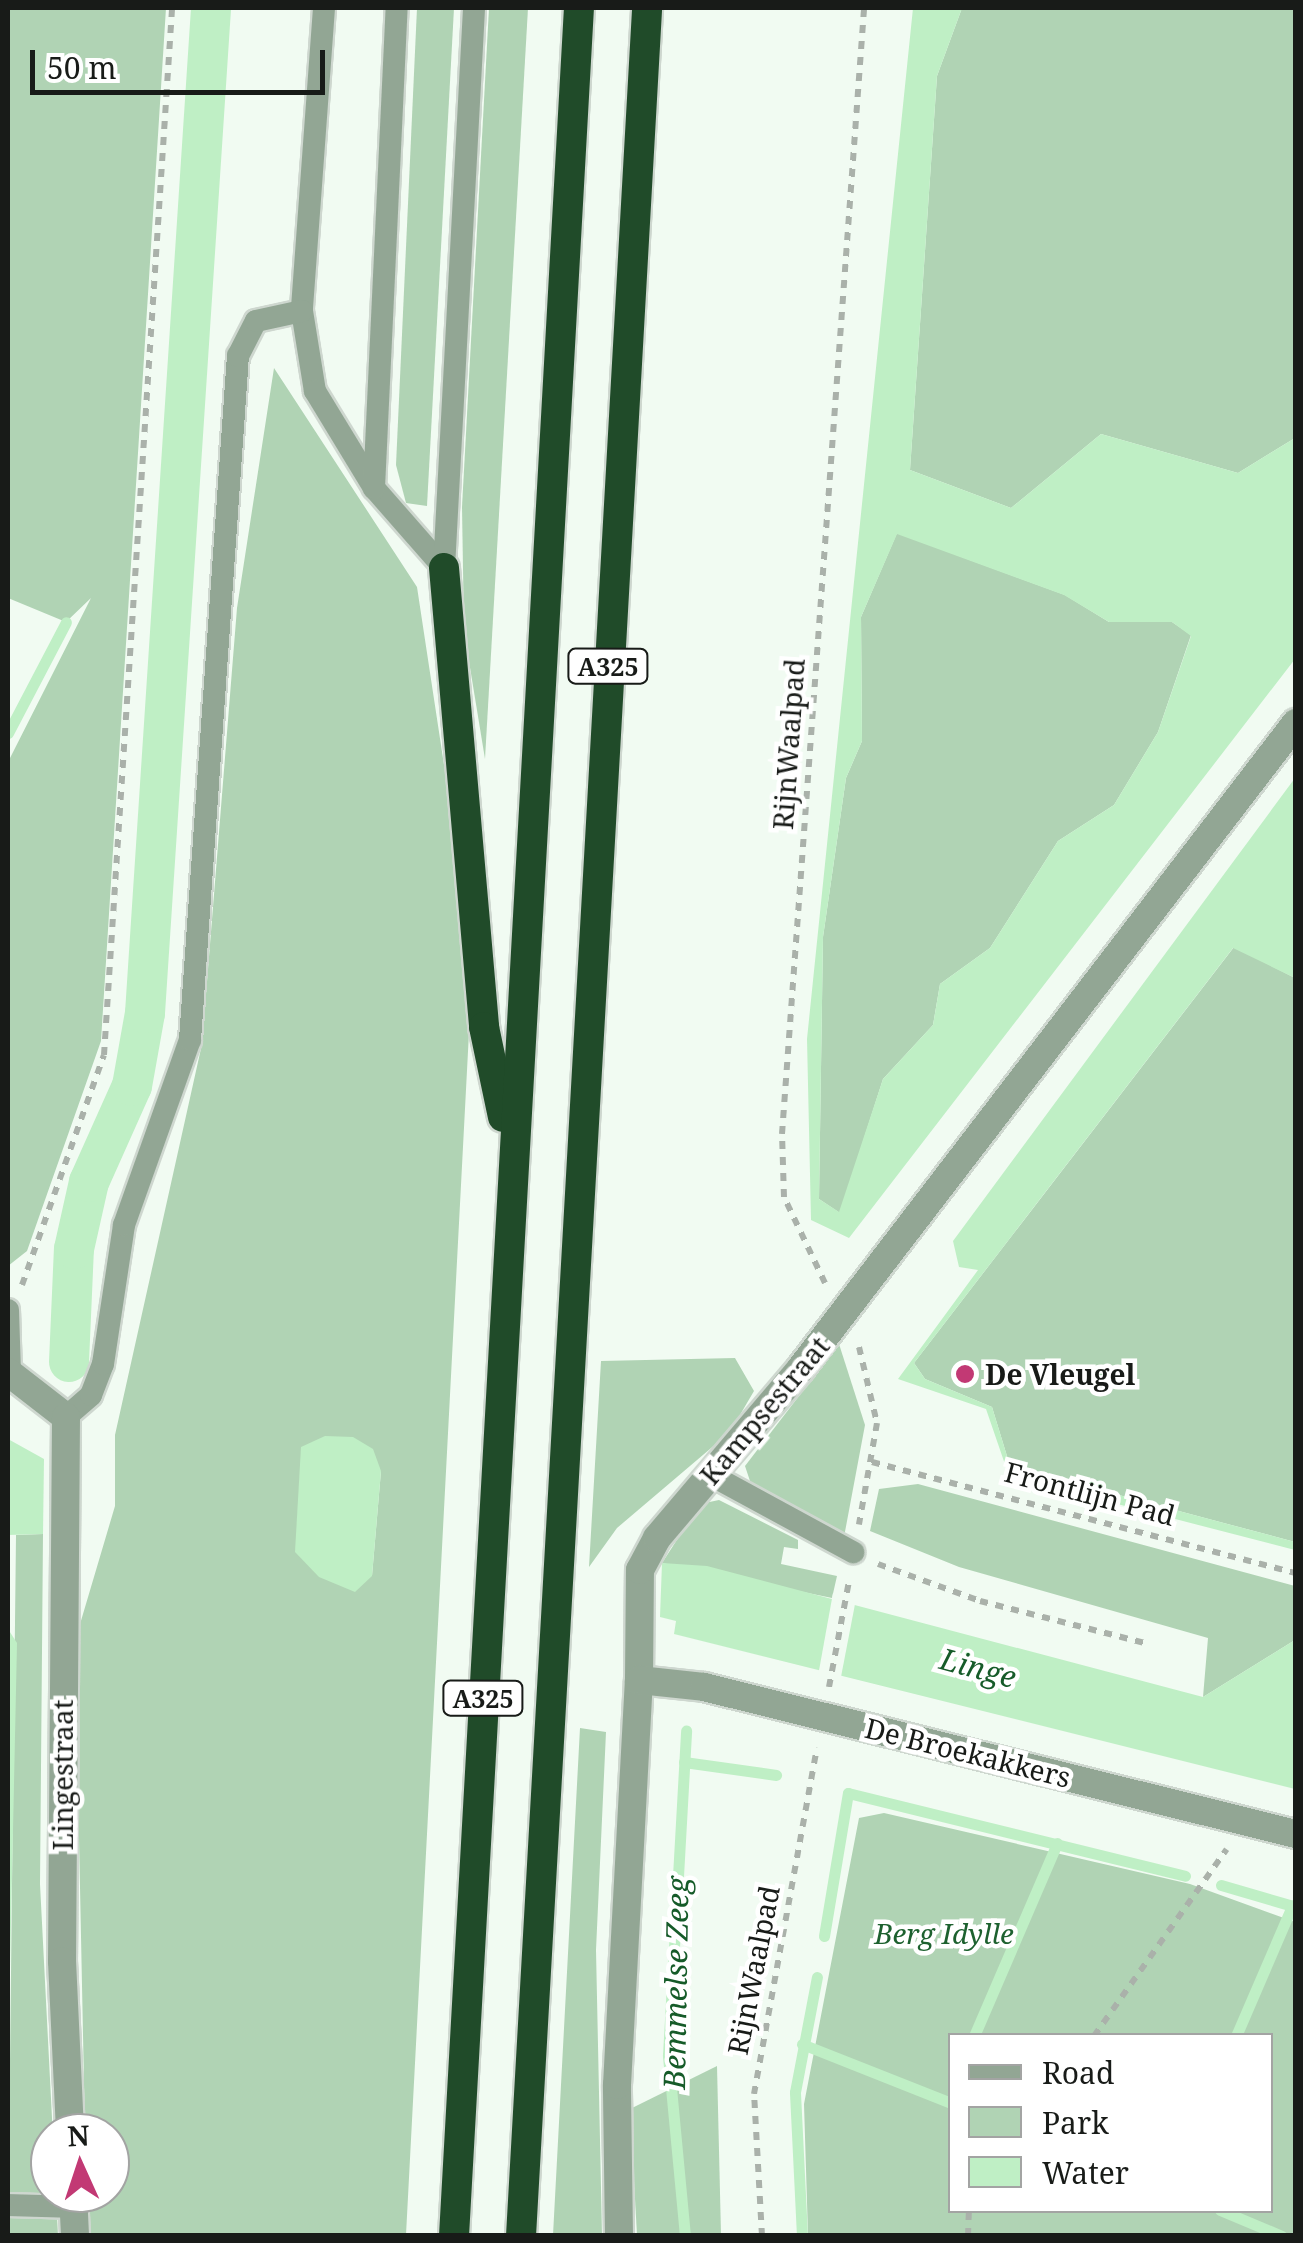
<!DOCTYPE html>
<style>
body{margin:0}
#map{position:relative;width:1303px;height:2243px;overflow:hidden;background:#f1fbf2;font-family:"Noto Serif",serif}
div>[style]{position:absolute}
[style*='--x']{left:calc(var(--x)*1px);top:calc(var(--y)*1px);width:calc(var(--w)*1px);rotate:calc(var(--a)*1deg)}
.green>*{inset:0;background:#b0d3b4}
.water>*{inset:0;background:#bfefc5}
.pier>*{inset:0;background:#f1fbf2}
.stream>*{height:11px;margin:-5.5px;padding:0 5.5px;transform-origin:5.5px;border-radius:5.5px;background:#bfefc5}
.canal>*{height:40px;margin:-20px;padding:0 20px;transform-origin:20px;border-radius:20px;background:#bfefc5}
.path>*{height:6px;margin-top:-3px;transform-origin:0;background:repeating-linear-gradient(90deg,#aab1aa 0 8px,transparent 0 16px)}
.roads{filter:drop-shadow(2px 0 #ced7cf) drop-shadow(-2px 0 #ced7cf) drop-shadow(0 2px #ced7cf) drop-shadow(0 -2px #ced7cf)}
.service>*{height:22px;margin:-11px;padding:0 11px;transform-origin:11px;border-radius:11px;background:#92a694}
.minor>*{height:28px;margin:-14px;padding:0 14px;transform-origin:14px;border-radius:14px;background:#92a694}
.tertiary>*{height:28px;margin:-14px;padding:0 14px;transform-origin:14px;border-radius:14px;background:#92a694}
.motorway>*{height:30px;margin:-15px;padding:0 15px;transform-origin:15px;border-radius:15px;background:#204b29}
.dots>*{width:28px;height:28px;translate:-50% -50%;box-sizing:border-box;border:5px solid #fff;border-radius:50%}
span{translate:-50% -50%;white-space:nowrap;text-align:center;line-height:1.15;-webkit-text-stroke:9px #fff;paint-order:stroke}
.shield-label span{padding:2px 8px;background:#fff;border:2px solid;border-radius:8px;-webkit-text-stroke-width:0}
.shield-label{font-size:25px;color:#181b18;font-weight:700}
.street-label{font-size:28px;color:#181b18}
.poi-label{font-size:28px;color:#181b18;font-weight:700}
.left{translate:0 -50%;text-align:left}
.park-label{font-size:28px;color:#1d612f;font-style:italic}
.water-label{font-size:30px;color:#165b29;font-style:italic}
.frame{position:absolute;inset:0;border:10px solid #181b18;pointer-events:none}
.legend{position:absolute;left:948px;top:2033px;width:325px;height:180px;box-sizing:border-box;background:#fff;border:2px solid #a3a4a3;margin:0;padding:12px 18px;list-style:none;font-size:30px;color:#181b18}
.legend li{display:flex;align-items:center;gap:20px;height:50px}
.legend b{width:50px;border:2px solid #a3a4a3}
.north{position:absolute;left:30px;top:2113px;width:100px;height:100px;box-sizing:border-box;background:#fff;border:2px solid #a3a4a3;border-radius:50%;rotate:357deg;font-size:28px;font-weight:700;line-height:40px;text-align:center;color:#181b18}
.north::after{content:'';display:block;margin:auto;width:35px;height:45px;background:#c23974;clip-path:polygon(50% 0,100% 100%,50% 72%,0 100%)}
.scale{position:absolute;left:30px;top:50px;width:295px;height:45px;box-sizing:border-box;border:5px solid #181b18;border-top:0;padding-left:12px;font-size:30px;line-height:35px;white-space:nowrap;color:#181b18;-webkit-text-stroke:8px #fff;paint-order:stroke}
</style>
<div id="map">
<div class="green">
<div style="clip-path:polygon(8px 8px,166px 8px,101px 1041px,27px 1251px,8px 1266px,8px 762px,91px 598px,66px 622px,8px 598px)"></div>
<div style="clip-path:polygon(417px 8px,454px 8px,427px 506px,406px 503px,396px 465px)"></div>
<div style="clip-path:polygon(489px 8px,528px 8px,485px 759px,464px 631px,462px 507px)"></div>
<div style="clip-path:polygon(962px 8px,1295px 8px,1295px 438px,1238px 473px,1101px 434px,1011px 508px,910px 470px,937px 76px)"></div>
<div style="clip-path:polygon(evenodd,274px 368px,417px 587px,473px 956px,406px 2235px,90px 2235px,88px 2193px,110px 2193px,110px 2133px,85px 2133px,75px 1641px,115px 1506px,115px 1435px,202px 1044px,237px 608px,274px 368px,381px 1471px,372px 1576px,319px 1577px,381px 1471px)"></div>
<div style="clip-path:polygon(897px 533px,1065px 595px,1109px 622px,1172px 622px,1191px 635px,1158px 732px,1114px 805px,1058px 841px,990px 948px,940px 984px,933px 1025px,883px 1079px,840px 1213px,819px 1199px,823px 937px,846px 778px,862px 741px,861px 617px)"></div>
<div style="clip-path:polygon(1234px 947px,1295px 978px,1295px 1542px,1010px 1466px,992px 1407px,925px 1379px,914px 1363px)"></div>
<div style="clip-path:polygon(839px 1344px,865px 1425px,844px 1537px,751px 1484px,745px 1466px)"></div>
<div style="clip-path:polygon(735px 1358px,754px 1391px,730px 1432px,617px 1528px,589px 1567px,601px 1361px)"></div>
<div style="clip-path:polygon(918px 1484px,1295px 1586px,1295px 1640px,1203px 1697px,1208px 1638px,959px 1567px,870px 1531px,879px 1489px)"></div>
<div style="clip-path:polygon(719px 1500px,798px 1540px,798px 1549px,784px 1547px,781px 1564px,837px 1576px,832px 1598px,662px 1563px,700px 1504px)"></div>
<div style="clip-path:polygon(43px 1534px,40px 1884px,58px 2235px,8px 2236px,16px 1535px)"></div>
<div style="clip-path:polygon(580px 1728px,606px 1732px,596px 1950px,602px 2235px,553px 2235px)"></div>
<div style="clip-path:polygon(evenodd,884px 1813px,1190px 1884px,1295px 1922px,1295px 2235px,808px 2235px,804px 2104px,859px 1818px,884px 1813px,951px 2036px,1270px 2036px,1270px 2210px,951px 2210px,951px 2036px)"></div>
<div style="clip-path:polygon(717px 2066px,721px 2235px,637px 2235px,630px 2109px)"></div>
</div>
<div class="water">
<div style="clip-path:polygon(evenodd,913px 8px,962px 8px,937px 76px,910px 470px,1011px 508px,1101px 434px,1238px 473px,1295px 438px,1295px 659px,849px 1238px,811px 1220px,807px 1039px,913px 8px,897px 534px,1064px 595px,1109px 622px,1172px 622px,1191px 636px,1158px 732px,1114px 805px,1058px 841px,990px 948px,940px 984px,933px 1025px,883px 1079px,839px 1212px,819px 1199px,823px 937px,846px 778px,862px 741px,861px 617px,897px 534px)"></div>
<div style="clip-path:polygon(1295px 778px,1295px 978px,1233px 948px,914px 1363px,925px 1379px,992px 1407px,1010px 1466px,1295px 1542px,1295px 1550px,1009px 1476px,986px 1409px,898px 1379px,978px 1270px,959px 1267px,953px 1241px)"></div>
<div style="clip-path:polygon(325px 1436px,353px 1437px,373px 1449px,381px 1471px,372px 1576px,355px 1592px,319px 1577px,295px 1552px,301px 1447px)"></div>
<div style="clip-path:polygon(8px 1439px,44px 1459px,43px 1534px,8px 1535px)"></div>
<div style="clip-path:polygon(662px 1563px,707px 1566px,1203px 1697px,1295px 1640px,1295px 1789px,674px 1634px,676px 1621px,660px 1617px)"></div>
<div style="clip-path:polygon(8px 1629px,17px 1643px,8px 2064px)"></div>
</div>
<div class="pier">
<div style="clip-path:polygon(833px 1593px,856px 1599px,840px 1682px,818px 1676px)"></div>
</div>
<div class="stream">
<div style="--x:8;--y:733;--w:125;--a:-62.4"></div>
<div style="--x:684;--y:1762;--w:93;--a:8"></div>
<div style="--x:1221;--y:1885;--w:78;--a:16.3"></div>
<div style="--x:824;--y:1936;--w:145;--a:-80.5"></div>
<div style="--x:848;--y:1793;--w:347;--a:13.8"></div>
<div style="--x:974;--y:2036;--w:210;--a:-66.7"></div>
<div style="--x:1236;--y:2036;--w:142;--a:-66.7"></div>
<div style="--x:802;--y:2044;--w:160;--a:21.6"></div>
<div style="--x:1220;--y:2210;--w:67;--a:22.8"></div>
<div style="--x:685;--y:2236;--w:182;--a:-95.4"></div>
<div style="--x:668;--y:2055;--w:325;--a:-86.8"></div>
<div style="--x:802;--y:2236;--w:144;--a:-92.8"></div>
<div style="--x:795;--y:2092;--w:117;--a:-79.2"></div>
</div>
<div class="canal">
<div style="--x:69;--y:1362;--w:113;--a:-87.5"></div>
<div style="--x:74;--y:1249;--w:69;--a:-77.4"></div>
<div style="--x:89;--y:1182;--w:105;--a:-65.9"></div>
<div style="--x:132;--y:1086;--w:74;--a:-79.9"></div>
<div style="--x:145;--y:1013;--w:1007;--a:-86.24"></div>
</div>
<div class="path">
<div style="--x:825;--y:1283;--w:95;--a:-115.5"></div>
<div style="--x:784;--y:1197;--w:63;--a:-91.8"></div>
<div style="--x:782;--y:1134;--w:1129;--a:-85.83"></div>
<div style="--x:22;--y:1285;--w:244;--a:-70.4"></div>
<div style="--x:104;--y:1055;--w:1049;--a:-86.28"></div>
<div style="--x:859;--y:1347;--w:78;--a:76.7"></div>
<div style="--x:877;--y:1423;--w:103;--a:100.1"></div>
<div style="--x:872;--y:1462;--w:438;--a:14.7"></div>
<div style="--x:878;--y:1564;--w:109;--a:19.9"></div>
<div style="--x:980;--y:1601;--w:170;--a:14.3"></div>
<div style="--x:829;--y:1687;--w:108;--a:-79.3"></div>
<div style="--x:1094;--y:2036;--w:229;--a:-54.6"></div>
<div style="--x:762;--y:2236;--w:142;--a:-93.2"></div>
<div style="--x:754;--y:2094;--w:352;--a:-79.7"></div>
<div style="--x:968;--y:2236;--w:26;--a:-88"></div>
</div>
<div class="roads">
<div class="service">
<div style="--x:324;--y:8;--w:304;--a:94.2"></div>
<div style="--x:302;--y:311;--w:81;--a:80.8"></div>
<div style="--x:315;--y:391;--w:114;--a:58.7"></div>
<div style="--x:374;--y:488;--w:106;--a:48.8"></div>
<div style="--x:374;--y:488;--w:481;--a:-87.3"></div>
<div style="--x:444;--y:568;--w:561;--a:-86.93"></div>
<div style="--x:8;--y:1310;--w:62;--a:88.2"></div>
<div style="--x:66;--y:1417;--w:33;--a:-41"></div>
<div style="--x:91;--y:1395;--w:33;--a:-69"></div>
<div style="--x:103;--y:1364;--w:141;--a:-81.4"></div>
<div style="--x:124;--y:1225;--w:196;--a:-70.4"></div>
<div style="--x:190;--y:1040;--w:686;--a:-85.99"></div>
<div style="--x:238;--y:356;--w:39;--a:-63"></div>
<div style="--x:256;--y:321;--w:47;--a:-12.3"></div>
<div style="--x:711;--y:1475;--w:162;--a:28.5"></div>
<div style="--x:8;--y:2205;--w:66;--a:1.7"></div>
</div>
<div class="minor">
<div style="--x:639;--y:1680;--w:110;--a:-89.5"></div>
<div style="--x:640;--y:1570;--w:36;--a:-62"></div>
<div style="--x:657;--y:1538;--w:223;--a:-49.7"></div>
<div style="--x:801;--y:1368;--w:813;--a:-52.5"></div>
</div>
<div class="tertiary">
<div style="--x:8;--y:1372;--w:73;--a:37.8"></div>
<div style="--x:66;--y:1417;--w:544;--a:90.42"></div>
<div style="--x:62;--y:1961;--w:172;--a:87.3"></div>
<div style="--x:73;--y:2193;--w:43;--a:87.3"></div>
<div style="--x:619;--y:2236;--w:151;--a:-90.8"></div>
<div style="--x:617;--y:2085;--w:406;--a:-86.9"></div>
<div style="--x:639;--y:1680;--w:65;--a:6.1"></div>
<div style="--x:704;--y:1687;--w:610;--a:13.95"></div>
</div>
<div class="motorway">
<div style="--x:444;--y:568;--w:461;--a:85"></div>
<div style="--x:484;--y:1027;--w:92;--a:78.1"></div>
<div style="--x:454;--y:2236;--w:2232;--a:-86.79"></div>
<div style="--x:521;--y:2236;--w:2232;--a:-86.76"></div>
</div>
</div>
<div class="dots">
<div style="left:965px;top:1374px;background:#c23974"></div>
</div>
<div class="shield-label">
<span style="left:608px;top:666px">A325</span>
<span style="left:483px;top:1698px">A325</span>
</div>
<div class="street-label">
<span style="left:788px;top:744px;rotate:-86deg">RijnWaalpad</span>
<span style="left:764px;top:1410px;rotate:-50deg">Kampsestraat</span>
<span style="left:1090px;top:1493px;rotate:15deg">Frontlijn Pad</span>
<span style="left:968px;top:1752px;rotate:14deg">De Broekakkers</span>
<span style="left:62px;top:1775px;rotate:-90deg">Lingestraat</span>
<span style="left:753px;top:1970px;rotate:-79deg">RijnWaalpad</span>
</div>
<div class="poi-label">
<span class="left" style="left:985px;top:1374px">De Vleugel</span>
</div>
<div class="park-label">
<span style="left:944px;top:1933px">Berg Idylle</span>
</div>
<div class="water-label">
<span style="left:978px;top:1668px;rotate:15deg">Linge</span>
<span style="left:676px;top:1983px;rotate:-89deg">Bemmelse Zeeg</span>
</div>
<div class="frame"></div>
<ul class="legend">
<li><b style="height:12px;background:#92a694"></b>Road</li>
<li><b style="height:28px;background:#b0d3b4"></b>Park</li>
<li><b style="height:28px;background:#bfefc5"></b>Water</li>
</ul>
<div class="north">N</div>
<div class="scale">50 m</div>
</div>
